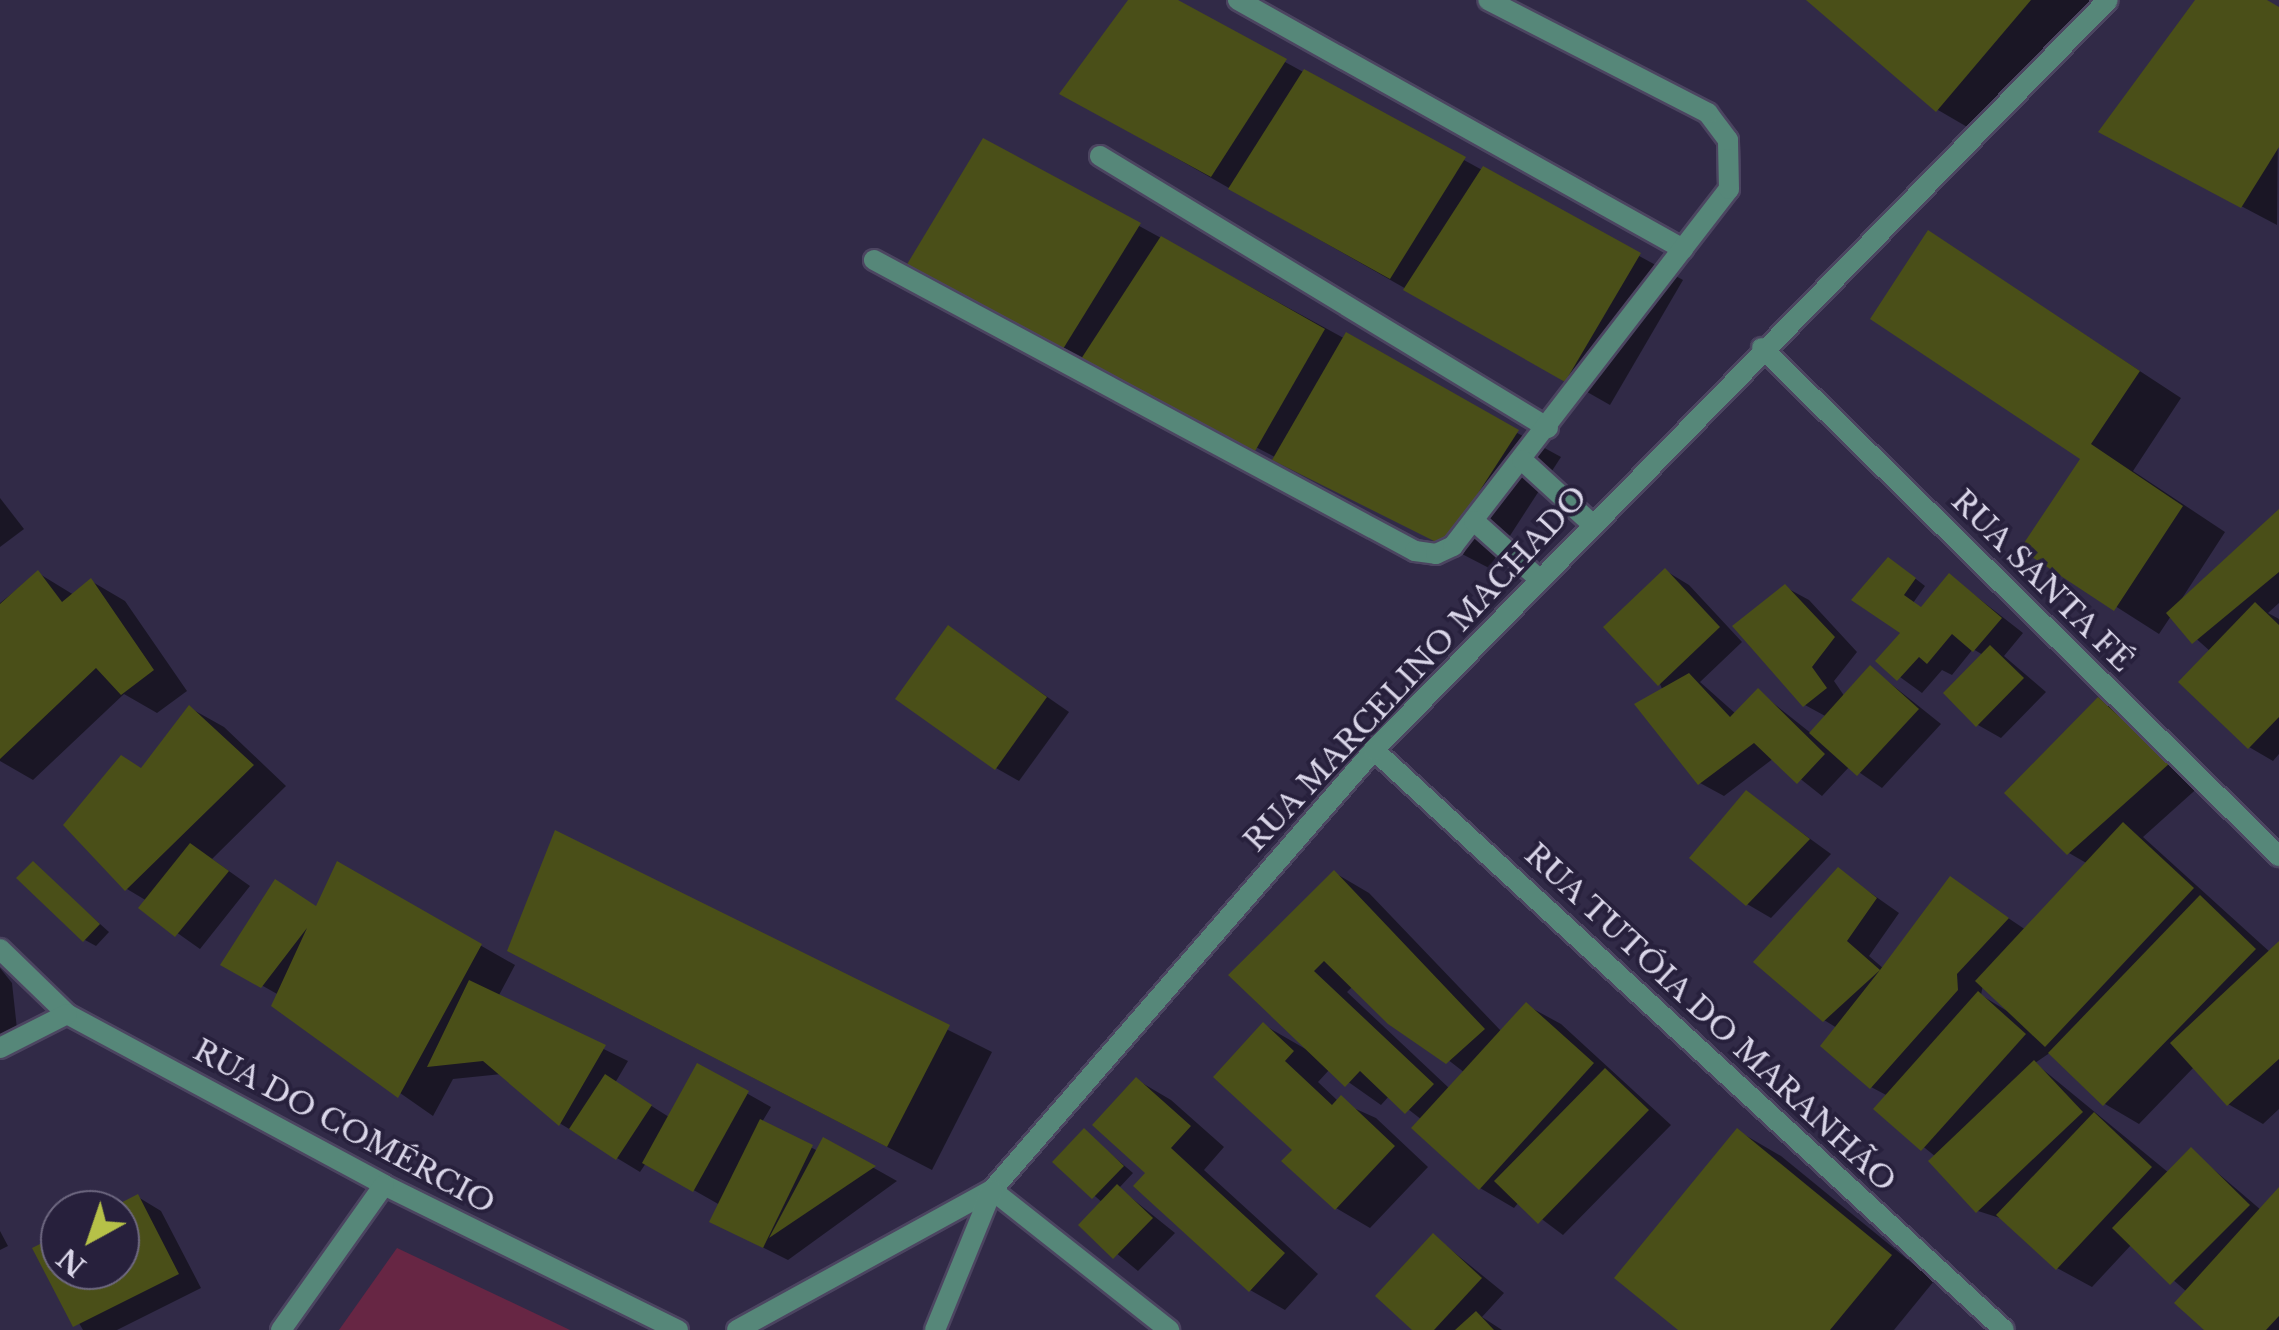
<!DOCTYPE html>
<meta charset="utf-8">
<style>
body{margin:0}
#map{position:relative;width:2279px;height:1330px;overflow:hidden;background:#312a47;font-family:"Libre Baskerville",serif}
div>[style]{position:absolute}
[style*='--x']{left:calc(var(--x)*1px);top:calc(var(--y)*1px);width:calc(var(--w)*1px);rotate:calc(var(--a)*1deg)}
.green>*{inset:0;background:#672644}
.shadow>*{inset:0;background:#0007}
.building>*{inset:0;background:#4a4f18}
.roads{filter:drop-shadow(2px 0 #4c4561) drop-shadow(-2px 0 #4c4561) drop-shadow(0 2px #4c4561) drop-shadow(0 -2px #4c4561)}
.street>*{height:20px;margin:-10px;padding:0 10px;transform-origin:10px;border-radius:10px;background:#568779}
span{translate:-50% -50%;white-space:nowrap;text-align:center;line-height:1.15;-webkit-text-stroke:8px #27203c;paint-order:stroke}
.street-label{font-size:30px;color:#d9d5e8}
.north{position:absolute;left:40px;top:1190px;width:100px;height:100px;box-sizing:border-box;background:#27203c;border:2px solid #6e6881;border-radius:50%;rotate:220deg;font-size:28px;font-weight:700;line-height:40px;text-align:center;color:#d9d5e8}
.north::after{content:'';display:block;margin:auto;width:35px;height:45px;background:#b6c148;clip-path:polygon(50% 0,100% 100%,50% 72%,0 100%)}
</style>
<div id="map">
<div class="green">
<div style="clip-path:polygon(397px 1248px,570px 1330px,339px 1330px)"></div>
</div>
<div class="shadow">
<div style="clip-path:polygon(1131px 0,1172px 0,1683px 280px,1610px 405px,1106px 118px)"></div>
<div style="clip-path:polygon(1810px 0,2096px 0,1981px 135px,1938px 110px)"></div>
<div style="clip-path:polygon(2198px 0,2265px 0,2279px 9px,2277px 225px,2135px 150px)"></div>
<div style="clip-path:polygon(984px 141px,1561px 457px,1489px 568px,953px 290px)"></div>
<div style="clip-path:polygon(1929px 233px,2181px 398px,2133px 471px,2225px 532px,2181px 600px,2279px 513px,2279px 603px,2268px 613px,2279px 619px,2279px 754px,2273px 761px,2249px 747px,2211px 652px,2171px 616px,2159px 634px,2024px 548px,2084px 458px)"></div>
<div style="clip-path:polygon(0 498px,24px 529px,0 547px)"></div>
<div style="clip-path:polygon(1899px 566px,1925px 586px,1913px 603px,1922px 609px,1950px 576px,2023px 633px,2004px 656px,2046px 692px,2001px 738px,1978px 725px,1983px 655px,1973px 649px,1952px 675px,1942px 670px,1922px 693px,1878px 661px,1903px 632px)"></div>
<div style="clip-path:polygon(1666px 571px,1689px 585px,1742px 642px,1700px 682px,1736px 714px,1758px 691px,1812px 734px,1827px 717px,1805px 705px,1785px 587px,1809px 600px,1857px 652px,1834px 681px,1845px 697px,1871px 668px,1941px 724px,1882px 788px,1850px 766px,1822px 796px,1774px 758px,1724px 796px,1700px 783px,1660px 684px)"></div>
<div style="clip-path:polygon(38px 573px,74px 595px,91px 581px,125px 601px,187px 691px,157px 713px,124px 694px,33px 780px,0 761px,0 603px)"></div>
<div style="clip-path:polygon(948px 628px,1069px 712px,1019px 781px,996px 768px)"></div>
<div style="clip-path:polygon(evenodd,2098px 700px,2133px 720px,2202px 784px,2143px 837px,2271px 953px,2279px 945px,2279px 1109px,2263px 1124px,2228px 1104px,2195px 1066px,2139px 1124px,2105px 1104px,2054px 1050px,2035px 1063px,2169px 1173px,2192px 1151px,2261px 1210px,2279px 1191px,2279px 1330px,2207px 1330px,2187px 1292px,2132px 1244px,2092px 1287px,2057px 1268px,2006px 1220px,1978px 1211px,1936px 1157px,1877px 1109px,1888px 1096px,1871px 1087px,1837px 1028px,1824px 1020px,1838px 870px,1899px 913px,1869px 956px,1884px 969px,1950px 879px,2026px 930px,2088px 864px,2069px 853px,2098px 700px,1983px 985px,2007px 1011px,1981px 995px,1983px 985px)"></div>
<div style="clip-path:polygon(190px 708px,224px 727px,286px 786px,212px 859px,250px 886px,200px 949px,142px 908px,147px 901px,127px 889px,66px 824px,143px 770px)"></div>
<div style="clip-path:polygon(1747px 793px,1831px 854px,1771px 918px,1747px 904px)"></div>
<div style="clip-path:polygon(556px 833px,992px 1052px,932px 1170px,554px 975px)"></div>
<div style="clip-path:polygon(33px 864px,109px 932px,96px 946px,85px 940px)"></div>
<div style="clip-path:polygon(338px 864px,515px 965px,498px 997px,628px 1061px,615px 1083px,669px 1117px,698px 1066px,771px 1107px,762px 1122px,818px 1151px,824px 1140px,897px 1181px,788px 1260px,736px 1234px,720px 1205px,646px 1163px,640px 1172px,561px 1124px,502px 1074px,453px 1079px,433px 1116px,274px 1005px,279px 995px,224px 964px,318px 908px)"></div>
<div style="clip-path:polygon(evenodd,1335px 873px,1369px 893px,1502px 1032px,1526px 1005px,1561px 1024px,1671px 1125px,1563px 1235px,1519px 1202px,1514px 1208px,1480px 1188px,1422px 1120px,1390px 1095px,1381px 1105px,1330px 1069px,1318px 1082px,1338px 1101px,1376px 1118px,1428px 1167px,1370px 1228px,1336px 1208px,1295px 1149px,1264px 1025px,1309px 1051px,1231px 975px,1335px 873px,1353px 986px,1465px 1073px,1450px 1089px,1347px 992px,1353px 986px)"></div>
<div style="clip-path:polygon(0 968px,12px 983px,18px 1038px,0 1048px)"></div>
<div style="clip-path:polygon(1137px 1080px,1171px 1100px,1224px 1147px,1204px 1170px,1318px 1274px,1285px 1310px,1250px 1290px,1149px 1173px)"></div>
<div style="clip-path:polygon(1738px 1131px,1781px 1156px,1934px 1281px,1894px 1330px,1682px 1330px)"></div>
<div style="clip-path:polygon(1085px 1132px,1133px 1173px,1119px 1188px,1175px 1233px,1138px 1271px,1082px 1225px,1103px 1203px,1055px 1162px)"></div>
<div style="clip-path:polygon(138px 1197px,161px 1211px,201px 1288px,117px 1330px,83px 1330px,36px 1249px,60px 1237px,60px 1270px,120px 1270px,120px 1210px,113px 1210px)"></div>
<div style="clip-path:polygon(0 1231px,8px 1246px,0 1250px)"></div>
<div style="clip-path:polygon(1434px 1236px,1504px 1293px,1482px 1317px,1502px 1330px,1416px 1330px)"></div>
</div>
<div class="building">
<div style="clip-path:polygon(1128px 0,1178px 0,1287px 59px,1211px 177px,1059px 94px)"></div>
<div style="clip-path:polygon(1806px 0,2031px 0,1936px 112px)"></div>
<div style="clip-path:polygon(2195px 0,2267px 0,2279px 7px,2279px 147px,2241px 208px,2098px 132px)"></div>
<div style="clip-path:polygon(1304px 69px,1466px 157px,1390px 279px,1228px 189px)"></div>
<div style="clip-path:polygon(983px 138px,1141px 223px,1063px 349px,906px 266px)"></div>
<div style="clip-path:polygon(1483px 166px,1641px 253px,1565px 382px,1403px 290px)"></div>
<div style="clip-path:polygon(1928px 230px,2140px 371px,2091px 444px,2183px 506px,2114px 611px,2020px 549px,2080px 459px,1870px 319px)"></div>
<div style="clip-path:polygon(1161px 236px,1325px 329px,1255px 451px,1081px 359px)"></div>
<div style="clip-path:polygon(1346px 332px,1519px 430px,1444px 546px,1272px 460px)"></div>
<div style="clip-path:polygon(2279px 509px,2279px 572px,2192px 644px,2166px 613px)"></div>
<div style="clip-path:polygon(1888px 557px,1916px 578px,1904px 595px,1921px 607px,1949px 573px,2002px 618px,1973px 652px,1952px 634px,1927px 664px,1919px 657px,1897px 681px,1875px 661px,1900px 633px,1851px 600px)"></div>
<div style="clip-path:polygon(1665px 568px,1720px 627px,1658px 686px,1603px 627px)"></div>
<div style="clip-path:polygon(38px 570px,62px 602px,91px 578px,154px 670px,121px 695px,96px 668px,0 759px,0 604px)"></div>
<div style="clip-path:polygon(1785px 584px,1835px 637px,1812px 667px,1827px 688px,1803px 707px,1732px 626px)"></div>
<div style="clip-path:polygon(2255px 602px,2279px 625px,2279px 717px,2248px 749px,2178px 682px)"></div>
<div style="clip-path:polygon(948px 625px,1047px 697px,995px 770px,895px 699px)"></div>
<div style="clip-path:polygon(1990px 645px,2024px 678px,1976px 727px,1943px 693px)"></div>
<div style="clip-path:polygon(1870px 665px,1919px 709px,1857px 776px,1809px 733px)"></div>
<div style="clip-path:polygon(1689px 673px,1730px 717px,1758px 688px,1825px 754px,1797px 784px,1754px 743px,1698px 785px,1634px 704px)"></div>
<div style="clip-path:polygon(2098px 697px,2170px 763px,2067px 855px,2004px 793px)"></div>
<div style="clip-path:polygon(189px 705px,254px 765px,125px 891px,63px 825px,121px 755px,141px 768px)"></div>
<div style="clip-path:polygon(1746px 790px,1810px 839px,1746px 906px,1689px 858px)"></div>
<div style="clip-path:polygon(2123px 822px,2194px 888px,2045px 1047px,1975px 981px)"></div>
<div style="clip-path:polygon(555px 830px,950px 1025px,887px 1147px,507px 951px)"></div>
<div style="clip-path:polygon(190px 843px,229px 871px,175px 937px,138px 908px)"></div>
<div style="clip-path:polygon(33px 861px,100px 924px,83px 942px,16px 878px)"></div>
<div style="clip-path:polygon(337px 861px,482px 944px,398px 1098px,271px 1006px,307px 928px,261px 988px,220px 965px,275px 879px,316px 906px)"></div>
<div style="clip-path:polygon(1838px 867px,1877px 898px,1847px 941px,1880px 970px,1950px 876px,2009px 918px,1957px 974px,1958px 990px,1870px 1089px,1820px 1046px,1880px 970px,1823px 1022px,1753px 962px)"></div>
<div style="clip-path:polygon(1334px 870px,1485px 1029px,1446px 1064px,1388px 1024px,1324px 961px,1314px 971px,1434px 1084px,1405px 1114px,1360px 1071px,1345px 1087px,1228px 975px)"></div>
<div style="clip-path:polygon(2200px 895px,2256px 949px,2103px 1106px,2048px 1053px)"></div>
<div style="clip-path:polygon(2279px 941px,2279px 1059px,2227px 1106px,2170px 1043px)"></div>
<div style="clip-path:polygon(469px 980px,606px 1045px,559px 1126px,483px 1061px,427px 1067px)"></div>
<div style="clip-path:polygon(1978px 991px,2026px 1034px,1921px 1151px,1873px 1109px)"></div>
<div style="clip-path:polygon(1526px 1002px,1594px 1063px,1479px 1190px,1411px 1128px)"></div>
<div style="clip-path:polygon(1263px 1022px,1294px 1051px,1285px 1061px,1332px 1105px,1341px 1095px,1395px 1146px,1335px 1210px,1281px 1161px,1292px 1150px,1213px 1077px)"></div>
<div style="clip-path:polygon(2034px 1060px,2083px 1112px,1976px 1213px,1928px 1161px)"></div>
<div style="clip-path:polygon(697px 1063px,749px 1091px,693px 1192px,642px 1163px)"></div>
<div style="clip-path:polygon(1605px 1068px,1649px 1110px,1538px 1224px,1494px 1181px)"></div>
<div style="clip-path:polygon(605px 1074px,652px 1105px,616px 1160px,569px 1129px)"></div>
<div style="clip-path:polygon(1136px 1077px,1191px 1126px,1171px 1148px,1285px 1253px,1249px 1292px,1133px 1186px,1145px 1173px,1092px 1125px)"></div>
<div style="clip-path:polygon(2094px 1112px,2152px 1167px,2056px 1270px,1996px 1215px)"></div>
<div style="clip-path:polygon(760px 1119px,813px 1145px,763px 1248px,709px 1222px)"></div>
<div style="clip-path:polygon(1084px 1128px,1124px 1166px,1092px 1199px,1052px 1162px)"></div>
<div style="clip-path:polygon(1737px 1128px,1892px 1255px,1830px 1330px,1678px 1330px,1614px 1278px)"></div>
<div style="clip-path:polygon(823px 1137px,876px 1166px,769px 1238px)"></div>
<div style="clip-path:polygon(2191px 1147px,2250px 1205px,2170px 1285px,2112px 1228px)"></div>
<div style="clip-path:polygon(1117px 1184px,1153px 1218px,1113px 1259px,1078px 1225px)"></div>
<div style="clip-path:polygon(2279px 1187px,2279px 1316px,2266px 1330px,2204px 1330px,2174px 1303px)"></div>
<div style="clip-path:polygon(138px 1194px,179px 1274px,73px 1327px,32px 1248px,60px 1234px,60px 1270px,120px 1270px,120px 1210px,107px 1210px)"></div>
<div style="clip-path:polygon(1433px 1233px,1482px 1278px,1434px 1330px,1412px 1330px,1375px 1296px)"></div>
<div style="clip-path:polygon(1476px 1311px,1494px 1330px,1455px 1330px)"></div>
</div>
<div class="roads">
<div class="street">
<div style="--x:1238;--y:0;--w:510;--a:29.23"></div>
<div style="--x:1100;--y:156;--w:524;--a:31.26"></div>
<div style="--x:874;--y:260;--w:614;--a:28.28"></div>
<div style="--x:1415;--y:551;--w:21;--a:8"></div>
<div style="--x:1436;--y:554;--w:19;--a:-25"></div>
<div style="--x:1453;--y:546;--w:451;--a:-52.3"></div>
<div style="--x:1729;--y:189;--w:49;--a:-91.2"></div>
<div style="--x:1728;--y:140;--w:34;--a:-127"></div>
<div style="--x:1708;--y:113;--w:247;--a:-152.8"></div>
<div style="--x:1762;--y:348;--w:725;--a:44.5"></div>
<div style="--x:1522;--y:460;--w:95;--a:42.4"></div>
<div style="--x:1474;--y:521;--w:87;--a:41.7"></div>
<div style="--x:1374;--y:750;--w:856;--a:42.63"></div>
<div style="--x:0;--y:949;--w:93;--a:44.1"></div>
<div style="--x:67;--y:1014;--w:360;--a:28.3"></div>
<div style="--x:384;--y:1185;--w:328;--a:26.3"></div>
<div style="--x:0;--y:1048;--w:75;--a:-26.9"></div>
<div style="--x:992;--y:1190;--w:226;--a:38.3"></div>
<div style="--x:281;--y:1330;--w:178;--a:-54.6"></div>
<div style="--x:737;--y:1330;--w:291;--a:-28.8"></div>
<div style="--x:992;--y:1190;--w:583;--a:-49.04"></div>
<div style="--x:1374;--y:750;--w:1049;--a:-45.62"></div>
<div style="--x:935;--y:1330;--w:151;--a:-67.8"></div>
</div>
</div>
<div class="street-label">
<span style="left:2042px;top:581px;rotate:45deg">RUA SANTA FÉ</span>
<span style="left:1416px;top:669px;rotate:-47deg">RUA MARCELINO MACHADO</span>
<span style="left:1710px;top:1018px;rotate:43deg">RUA TUTÓIA DO MARANHÃO</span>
<span style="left:344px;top:1127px;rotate:28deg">RUA DO COMÉRCIO</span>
</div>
<div class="north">N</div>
</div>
